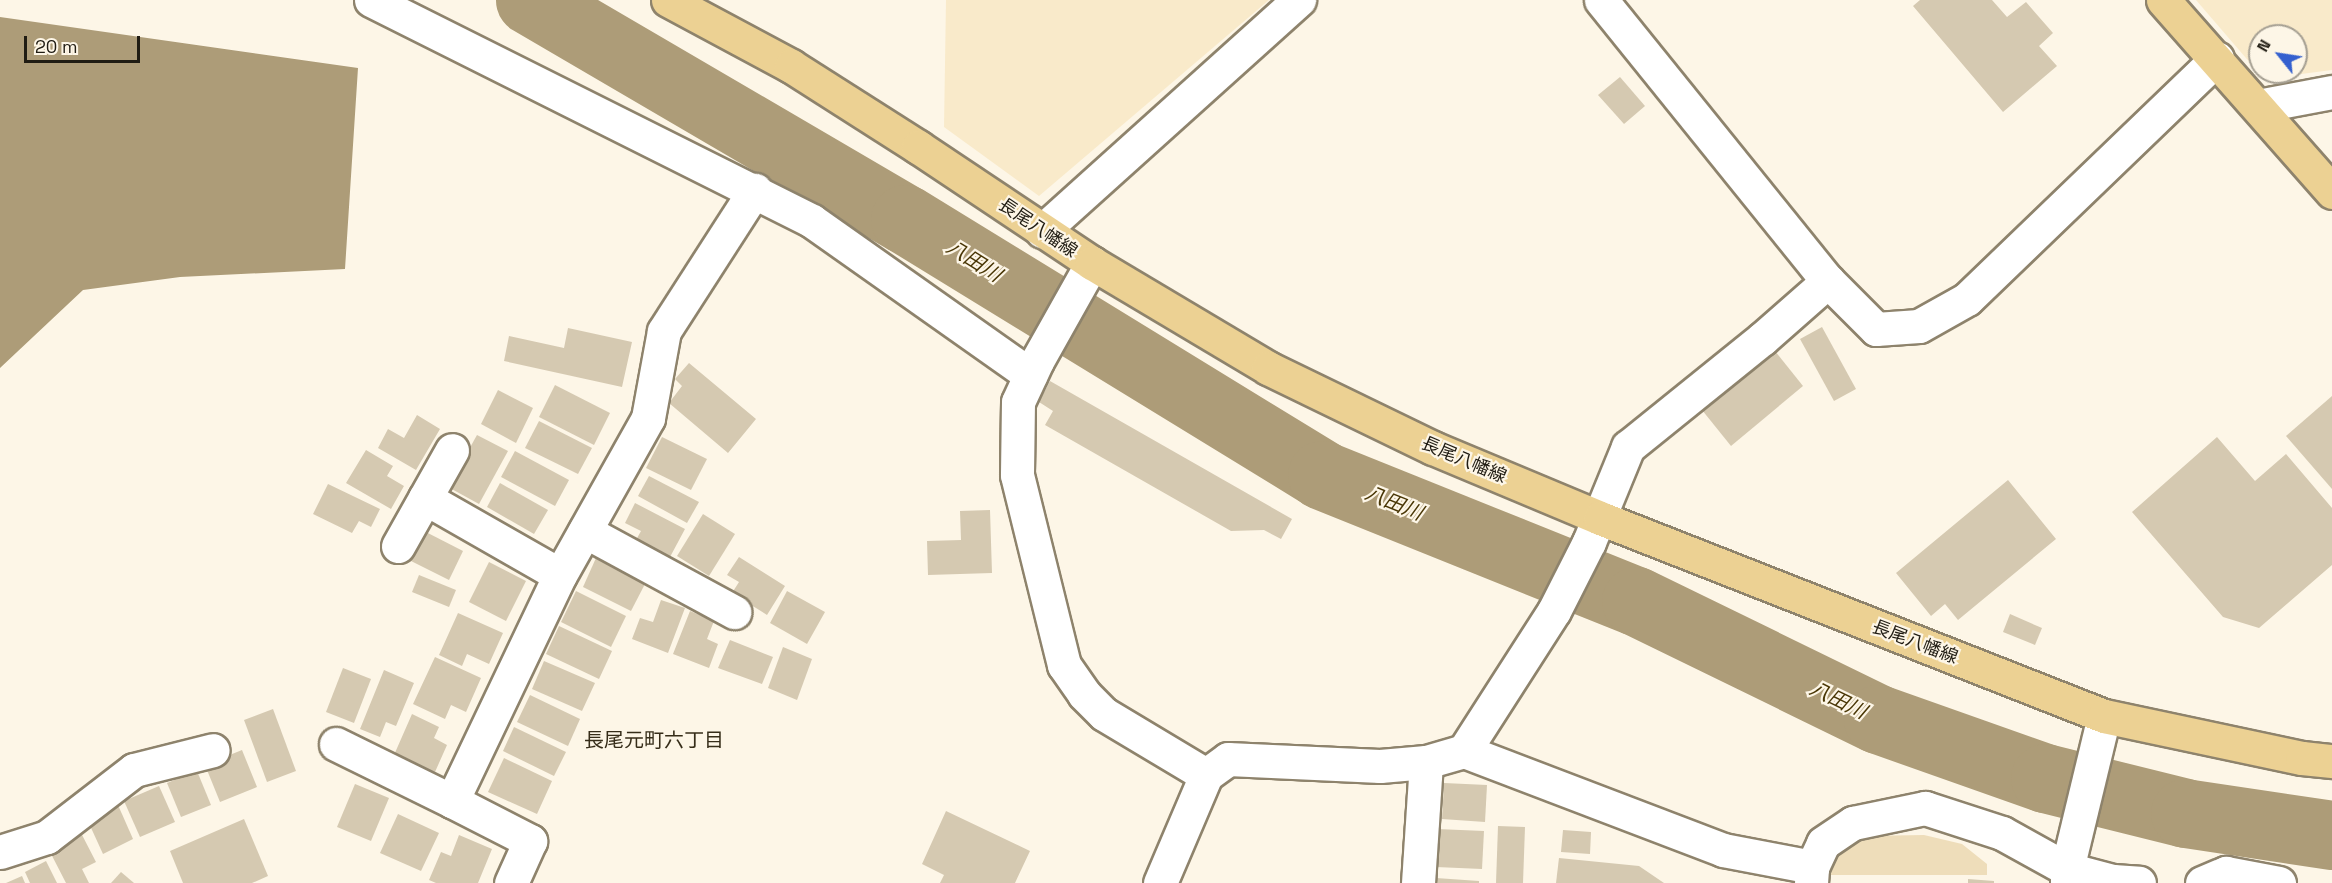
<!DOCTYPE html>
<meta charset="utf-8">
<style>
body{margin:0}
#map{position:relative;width:2332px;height:883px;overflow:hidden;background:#fdf6e7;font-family:"Space Grotesk","Noto Sans JP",sans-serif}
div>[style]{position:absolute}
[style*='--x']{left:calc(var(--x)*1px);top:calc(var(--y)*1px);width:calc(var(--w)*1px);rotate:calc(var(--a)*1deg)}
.built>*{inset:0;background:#f9eaca}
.green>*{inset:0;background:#eeddba}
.water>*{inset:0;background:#ad9c78}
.river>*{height:69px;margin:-34.5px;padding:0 34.5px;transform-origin:34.5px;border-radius:34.5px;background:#ad9c78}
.building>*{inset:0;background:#d5c9b1}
.roads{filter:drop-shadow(2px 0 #8e836c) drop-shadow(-2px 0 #8e836c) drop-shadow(0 2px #8e836c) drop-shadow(0 -2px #8e836c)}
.minor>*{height:33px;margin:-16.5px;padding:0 16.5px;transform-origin:16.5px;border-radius:16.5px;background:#fff}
.major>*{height:33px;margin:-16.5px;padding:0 16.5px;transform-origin:16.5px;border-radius:16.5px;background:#ecd193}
span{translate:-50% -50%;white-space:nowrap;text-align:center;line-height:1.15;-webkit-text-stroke:4.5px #fdf6e7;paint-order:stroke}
.street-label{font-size:18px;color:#201c13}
.water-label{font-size:20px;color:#493605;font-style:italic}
.neighbourhood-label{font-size:20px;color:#362d19}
.north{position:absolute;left:2248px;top:24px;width:60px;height:60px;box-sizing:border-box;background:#fdf6e7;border:2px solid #a59f92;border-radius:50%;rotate:300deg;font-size:16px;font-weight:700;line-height:24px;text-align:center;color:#201c13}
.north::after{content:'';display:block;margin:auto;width:21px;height:27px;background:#3460cf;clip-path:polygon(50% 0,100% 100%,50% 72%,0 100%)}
.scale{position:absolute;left:24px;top:36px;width:116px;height:27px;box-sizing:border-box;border:3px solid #201c13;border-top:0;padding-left:8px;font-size:18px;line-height:21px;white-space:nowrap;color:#201c13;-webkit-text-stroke:4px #fdf6e7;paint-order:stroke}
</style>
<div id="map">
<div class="built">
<div style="clip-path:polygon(946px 0,1269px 0,1039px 196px,944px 127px)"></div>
<div style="clip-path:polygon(evenodd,2196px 0,2332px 0,2332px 70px,2264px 79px,2196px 0,2260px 36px,2296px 36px,2296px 72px,2260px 72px,2260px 36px)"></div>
</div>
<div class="green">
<div style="clip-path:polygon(1924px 835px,1962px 844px,1987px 864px,1987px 875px,1828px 875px,1834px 850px,1864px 836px)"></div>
</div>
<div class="water">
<div style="clip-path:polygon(0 17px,358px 68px,345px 269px,180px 277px,83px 290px,0 368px)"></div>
</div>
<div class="river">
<div style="--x:530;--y:0;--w:434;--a:30.3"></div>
<div style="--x:905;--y:219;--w:489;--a:31.5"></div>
<div style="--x:1322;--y:475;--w:338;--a:21.9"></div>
<div style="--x:1636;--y:601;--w:269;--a:26"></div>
<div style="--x:1878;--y:719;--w:177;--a:19.5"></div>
<div style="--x:2045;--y:778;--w:144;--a:14"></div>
<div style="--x:2185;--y:813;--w:149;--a:8.5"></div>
</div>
<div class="building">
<div style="clip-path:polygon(1920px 0,1992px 0,2007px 17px,2026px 2px,2053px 33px,2039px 46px,2057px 66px,2003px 112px,1913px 6px)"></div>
<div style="clip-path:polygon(1620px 77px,1645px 106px,1624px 124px,1598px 95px)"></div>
<div style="clip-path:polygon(1822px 327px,1856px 389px,1834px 401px,1800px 339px)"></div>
<div style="clip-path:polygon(568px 328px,632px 342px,622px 387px,504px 361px,509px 336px,564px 348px)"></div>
<div style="clip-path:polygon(1775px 351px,1803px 386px,1731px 446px,1702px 410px)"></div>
<div style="clip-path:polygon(689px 363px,756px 419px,728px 453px,669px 403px,682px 386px,675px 379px)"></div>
<div style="clip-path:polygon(1050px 381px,1292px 519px,1281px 539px,1264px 530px,1231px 531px,1045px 425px,1053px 411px,1039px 402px)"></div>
<div style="clip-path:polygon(555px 385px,610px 413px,594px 445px,539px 417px)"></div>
<div style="clip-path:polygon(498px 390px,533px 408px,516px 443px,481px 424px)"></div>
<div style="clip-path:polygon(2332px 396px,2332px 489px,2286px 436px)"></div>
<div style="clip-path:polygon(417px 415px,440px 429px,416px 470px,378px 448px,388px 429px,404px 438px)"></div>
<div style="clip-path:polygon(539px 421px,592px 448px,578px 474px,525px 448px)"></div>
<div style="clip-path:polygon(477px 435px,508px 451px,479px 504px,448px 487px)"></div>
<div style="clip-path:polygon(662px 437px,707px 459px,691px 490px,646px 468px)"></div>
<div style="clip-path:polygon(2217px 437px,2255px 481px,2286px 454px,2332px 508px,2332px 565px,2259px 628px,2223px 617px,2132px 512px)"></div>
<div style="clip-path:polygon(366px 450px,393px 466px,387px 476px,404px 486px,391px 509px,346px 483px)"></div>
<div style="clip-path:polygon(515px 451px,569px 480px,555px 506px,501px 477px)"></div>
<div style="clip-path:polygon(649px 476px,699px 502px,687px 523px,638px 496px)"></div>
<div style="clip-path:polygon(2008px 480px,2056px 539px,1958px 620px,1945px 604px,1931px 616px,1896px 573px)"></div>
<div style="clip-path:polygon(500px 483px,548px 510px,534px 534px,487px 507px)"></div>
<div style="clip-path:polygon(328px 484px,380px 509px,371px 527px,359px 521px,352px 533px,313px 514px)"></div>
<div style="clip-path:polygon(635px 503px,685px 529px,670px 557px,636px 540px,641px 531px,625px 523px)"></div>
<div style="clip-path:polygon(990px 510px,992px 573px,928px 575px,927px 541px,961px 540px,960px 511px)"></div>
<div style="clip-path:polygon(703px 514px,735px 534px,709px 576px,677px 556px)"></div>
<div style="clip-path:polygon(422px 530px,463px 551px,449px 580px,407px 559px)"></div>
<div style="clip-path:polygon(739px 557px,785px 586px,767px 615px,732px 593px,739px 582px,727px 575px)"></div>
<div style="clip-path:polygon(596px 558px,646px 582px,631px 611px,583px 587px)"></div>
<div style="clip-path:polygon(489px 562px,526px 581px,506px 621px,469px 602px)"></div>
<div style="clip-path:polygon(419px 575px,456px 590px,449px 607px,412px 592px)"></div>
<div style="clip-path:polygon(576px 591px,626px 616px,611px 647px,561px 622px)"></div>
<div style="clip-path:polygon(787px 591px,825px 612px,807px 644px,770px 623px)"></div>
<div style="clip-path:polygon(661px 600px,685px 608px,668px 653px,632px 639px,640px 618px,653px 622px)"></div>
<div style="clip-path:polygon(690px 611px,714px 621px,707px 639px,718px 644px,709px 668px,673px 654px)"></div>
<div style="clip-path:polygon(458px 613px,503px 633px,489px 664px,467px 654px,462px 666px,439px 655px)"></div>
<div style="clip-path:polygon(2010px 614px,2042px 628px,2035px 645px,2003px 632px)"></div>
<div style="clip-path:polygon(559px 626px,612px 651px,599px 679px,546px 654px)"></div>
<div style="clip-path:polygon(730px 640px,773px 657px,762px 684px,718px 668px)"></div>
<div style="clip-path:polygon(783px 647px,812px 659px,797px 700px,768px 688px)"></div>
<div style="clip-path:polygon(435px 657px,481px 678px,466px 712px,451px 705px,445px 719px,413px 704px)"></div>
<div style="clip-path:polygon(544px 661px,595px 683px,582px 711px,532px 689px)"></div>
<div style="clip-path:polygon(343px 668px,371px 679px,354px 723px,326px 712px)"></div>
<div style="clip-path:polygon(384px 670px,414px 683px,396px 726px,386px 722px,380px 737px,360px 729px)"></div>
<div style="clip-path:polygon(530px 695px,580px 719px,568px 746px,517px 722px)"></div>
<div style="clip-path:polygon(273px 709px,296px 771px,267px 782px,244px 720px)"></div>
<div style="clip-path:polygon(412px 714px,439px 727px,434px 738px,447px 745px,435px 772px,394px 755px)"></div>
<div style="clip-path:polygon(514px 727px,566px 752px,554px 776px,503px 751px)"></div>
<div style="clip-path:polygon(242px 750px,257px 787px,220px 802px,205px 765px)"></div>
<div style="clip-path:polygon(504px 758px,552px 781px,537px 814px,488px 792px)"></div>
<div style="clip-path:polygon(197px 771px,211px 805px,181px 817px,167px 783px)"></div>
<div style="clip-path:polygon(1444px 783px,1487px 785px,1485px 822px,1442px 819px)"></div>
<div style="clip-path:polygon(355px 784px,389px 798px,371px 841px,337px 827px)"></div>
<div style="clip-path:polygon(159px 786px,175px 822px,140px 837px,124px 801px)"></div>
<div style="clip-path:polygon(118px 805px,133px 839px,103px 854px,87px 819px)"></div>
<div style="clip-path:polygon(946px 811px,1030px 851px,1015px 883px,940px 883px,944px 875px,922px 864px)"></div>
<div style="clip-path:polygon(398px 814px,439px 833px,421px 871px,380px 853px)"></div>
<div style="clip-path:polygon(244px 819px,268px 876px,252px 883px,183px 883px,170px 851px)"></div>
<div style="clip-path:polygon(1498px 826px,1525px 827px,1523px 883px,1496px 883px)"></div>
<div style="clip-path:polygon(1437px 829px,1484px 831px,1482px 869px,1436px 867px)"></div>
<div style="clip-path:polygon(1563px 830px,1591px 832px,1590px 854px,1561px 852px)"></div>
<div style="clip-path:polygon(80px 831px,96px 862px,82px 869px,89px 883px,66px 883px,48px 848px)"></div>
<div style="clip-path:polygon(459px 835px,492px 849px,478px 883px,436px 883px,429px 880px,441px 852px,451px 856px)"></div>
<div style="clip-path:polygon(1559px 858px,1639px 866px,1664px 883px,1556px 883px)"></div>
<div style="clip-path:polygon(46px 861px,57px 883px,30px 883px,25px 872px)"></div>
<div style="clip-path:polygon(121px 872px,134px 883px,111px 883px)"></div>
<div style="clip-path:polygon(22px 876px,25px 883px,6px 883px)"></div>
<div style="clip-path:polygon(1436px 878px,1479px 881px,1479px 883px,1435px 883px)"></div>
<div style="clip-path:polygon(1968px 879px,1994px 881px,1994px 883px,1968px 883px)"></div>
</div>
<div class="roads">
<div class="minor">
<div style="--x:371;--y:0;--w:493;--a:26.6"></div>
<div style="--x:812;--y:221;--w:267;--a:35.2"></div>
<div style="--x:1601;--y:0;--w:361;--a:51.1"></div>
<div style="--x:2258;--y:106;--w:75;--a:-10.7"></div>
<div style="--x:1042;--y:231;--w:346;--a:-42"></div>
<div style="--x:1092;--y:263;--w:112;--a:119.3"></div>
<div style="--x:1037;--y:361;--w:45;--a:114.9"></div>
<div style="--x:1018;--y:402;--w:73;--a:90.8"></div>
<div style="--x:1017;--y:475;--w:196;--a:76.1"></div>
<div style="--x:1064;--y:665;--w:35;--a:55"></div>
<div style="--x:1084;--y:694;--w:28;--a:45"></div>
<div style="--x:1104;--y:714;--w:119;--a:30.9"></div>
<div style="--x:425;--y:498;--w:155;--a:29.7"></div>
<div style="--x:585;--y:531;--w:170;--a:28.5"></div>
<div style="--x:398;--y:546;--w:110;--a:-60.6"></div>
<div style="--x:336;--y:744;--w:129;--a:26.2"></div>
<div style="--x:452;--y:801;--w:250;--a:-64.5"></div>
<div style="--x:560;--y:575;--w:180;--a:-60.7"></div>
<div style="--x:648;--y:418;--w:88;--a:-79.6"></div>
<div style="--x:664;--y:331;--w:168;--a:-57.2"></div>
<div style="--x:1464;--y:751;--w:277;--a:20.9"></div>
<div style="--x:1723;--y:850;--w:91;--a:10.8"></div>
<div style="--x:452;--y:801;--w:88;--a:27.1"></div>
<div style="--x:530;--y:841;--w:46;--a:114.3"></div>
<div style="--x:0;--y:852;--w:49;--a:-17.7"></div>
<div style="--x:47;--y:837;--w:110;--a:-37.6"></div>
<div style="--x:134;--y:770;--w:81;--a:-14.2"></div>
<div style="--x:1160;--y:883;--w:117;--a:-66.9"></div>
<div style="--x:1206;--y:775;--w:27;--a:-36"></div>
<div style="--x:1228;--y:759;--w:152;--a:2.6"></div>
<div style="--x:1380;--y:766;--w:46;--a:-5"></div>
<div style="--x:1426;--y:762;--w:40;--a:-16"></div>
<div style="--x:1464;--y:751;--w:166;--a:-57.3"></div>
<div style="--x:1554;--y:611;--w:77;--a:-63.1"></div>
<div style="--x:1589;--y:542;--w:103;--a:-67.7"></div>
<div style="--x:1628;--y:447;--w:172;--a:-38.9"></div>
<div style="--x:1762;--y:339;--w:88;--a:-41.3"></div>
<div style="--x:1828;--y:281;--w:68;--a:45"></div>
<div style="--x:1876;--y:329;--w:43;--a:-4"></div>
<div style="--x:1919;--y:326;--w:55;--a:-29.4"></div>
<div style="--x:1967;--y:299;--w:347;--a:-43.9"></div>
<div style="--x:1418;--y:883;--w:121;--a:-86.2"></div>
<div style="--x:1811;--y:883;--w:16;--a:-86"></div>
<div style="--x:1812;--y:867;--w:26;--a:-65"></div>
<div style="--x:1823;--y:843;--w:36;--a:-34"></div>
<div style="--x:1853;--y:823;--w:74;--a:-11.8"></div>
<div style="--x:1925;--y:808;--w:81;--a:18"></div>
<div style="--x:2002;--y:833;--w:74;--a:29"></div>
<div style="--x:2067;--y:869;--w:48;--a:14.6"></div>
<div style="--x:2113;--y:881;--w:26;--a:4"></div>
<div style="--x:2067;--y:883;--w:14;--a:-90"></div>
<div style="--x:2067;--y:869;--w:157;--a:-76.4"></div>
<div style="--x:2202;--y:883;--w:26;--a:-23"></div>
<div style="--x:2226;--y:873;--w:54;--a:10.7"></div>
</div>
<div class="major">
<div style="--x:668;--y:0;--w:140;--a:28.2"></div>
<div style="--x:791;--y:66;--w:151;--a:32.5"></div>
<div style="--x:918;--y:147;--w:209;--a:33.7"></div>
<div style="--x:1092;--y:263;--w:205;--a:30.8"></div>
<div style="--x:1268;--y:368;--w:183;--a:25.9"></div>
<div style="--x:1433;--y:448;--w:181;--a:22.7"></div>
<div style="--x:1600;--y:518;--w:541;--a:21.45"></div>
<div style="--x:2104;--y:716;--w:202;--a:12"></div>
<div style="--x:2302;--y:758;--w:30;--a:6"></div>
<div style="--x:2163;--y:0;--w:256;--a:48.6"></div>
</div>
</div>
<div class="street-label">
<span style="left:1038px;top:228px;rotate:34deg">長尾八幡線</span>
<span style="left:1464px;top:460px;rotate:23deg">長尾八幡線</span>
<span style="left:1915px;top:642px;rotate:21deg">長尾八幡線</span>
</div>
<div class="water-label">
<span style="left:974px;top:261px;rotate:32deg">八田川</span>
<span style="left:1394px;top:503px;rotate:22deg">八田川</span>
<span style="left:1838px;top:700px;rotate:26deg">八田川</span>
</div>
<div class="neighbourhood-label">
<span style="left:654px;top:740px">長尾元町六丁目</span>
</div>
<div class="north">N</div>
<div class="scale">20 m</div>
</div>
